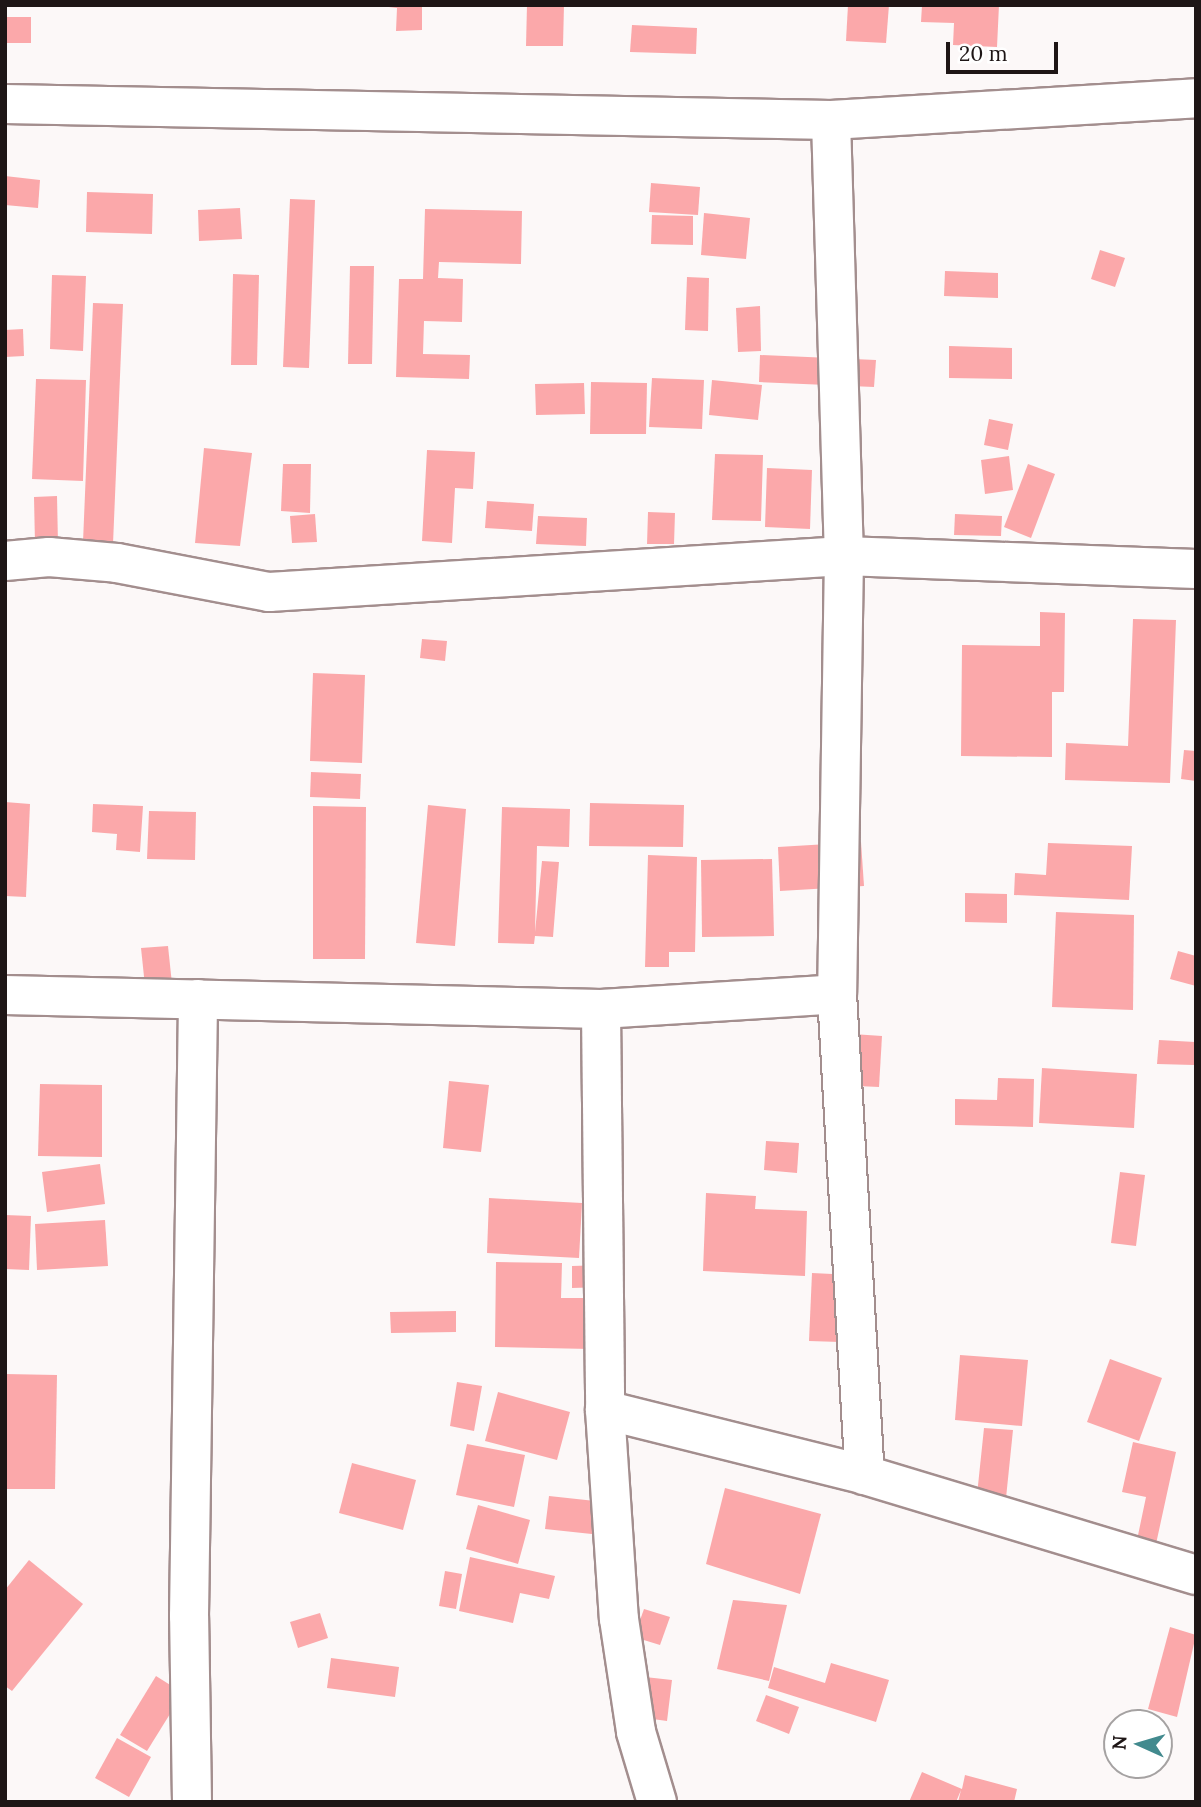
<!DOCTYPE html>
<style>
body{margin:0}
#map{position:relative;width:1201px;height:1807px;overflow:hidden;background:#fcf8f8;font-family:Lora,serif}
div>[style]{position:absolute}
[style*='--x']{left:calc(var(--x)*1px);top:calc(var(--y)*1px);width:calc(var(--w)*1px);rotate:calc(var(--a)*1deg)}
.building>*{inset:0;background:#fba8aa}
.roads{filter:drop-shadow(2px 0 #a38e8e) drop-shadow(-2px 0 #a38e8e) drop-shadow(0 2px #a38e8e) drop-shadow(0 -2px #a38e8e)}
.street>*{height:38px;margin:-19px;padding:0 19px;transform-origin:19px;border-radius:19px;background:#fff}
.secondary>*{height:38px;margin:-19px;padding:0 19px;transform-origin:19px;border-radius:19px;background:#fff}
span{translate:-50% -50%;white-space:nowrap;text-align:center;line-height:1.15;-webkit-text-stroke:6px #fff;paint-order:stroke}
.frame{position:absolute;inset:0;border:7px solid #1e1616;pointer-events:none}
.north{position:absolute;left:1103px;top:1709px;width:70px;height:70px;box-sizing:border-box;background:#fff;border:2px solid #a5a2a2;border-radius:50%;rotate:274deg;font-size:19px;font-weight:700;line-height:28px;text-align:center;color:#1e1616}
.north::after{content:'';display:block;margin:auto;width:24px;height:32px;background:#428a8e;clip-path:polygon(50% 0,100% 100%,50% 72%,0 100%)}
.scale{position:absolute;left:946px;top:42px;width:112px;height:32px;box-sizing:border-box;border:4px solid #1e1616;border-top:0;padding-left:9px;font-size:21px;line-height:24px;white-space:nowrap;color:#1e1616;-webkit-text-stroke:5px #fff;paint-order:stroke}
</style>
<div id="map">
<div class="building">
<div style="clip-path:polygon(372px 5px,422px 5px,422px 30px,396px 31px,397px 8px)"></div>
<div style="clip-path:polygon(527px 5px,564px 5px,563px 46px,526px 46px)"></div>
<div style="clip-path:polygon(848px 5px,889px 5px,886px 43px,846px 41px)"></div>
<div style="clip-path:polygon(922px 5px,999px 5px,997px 47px,953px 45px,954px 23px,921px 22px)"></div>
<div style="clip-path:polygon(5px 17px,31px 17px,31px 43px,5px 43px)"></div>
<div style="clip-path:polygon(632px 25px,697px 28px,696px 54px,630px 52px)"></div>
<div style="clip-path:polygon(5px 176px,40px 180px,38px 208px,5px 205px)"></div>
<div style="clip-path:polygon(651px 183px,700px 187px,698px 215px,649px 212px)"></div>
<div style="clip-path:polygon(87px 192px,153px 194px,152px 234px,86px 232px)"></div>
<div style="clip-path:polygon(290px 199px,315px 200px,309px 368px,283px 367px)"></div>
<div style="clip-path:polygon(240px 208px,242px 239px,199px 241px,198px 210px)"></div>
<div style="clip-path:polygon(425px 209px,522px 211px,521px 264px,439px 262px,438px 278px,463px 279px,462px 322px,424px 321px,423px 354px,470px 355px,469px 379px,396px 377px,399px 279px,423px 279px)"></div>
<div style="clip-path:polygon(704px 213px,750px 218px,746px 259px,701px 255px)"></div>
<div style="clip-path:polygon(652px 215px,693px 216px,693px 245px,651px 244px)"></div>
<div style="clip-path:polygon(1100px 250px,1125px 258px,1115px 287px,1091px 279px)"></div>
<div style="clip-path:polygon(350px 266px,374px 266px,372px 364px,348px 364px)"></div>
<div style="clip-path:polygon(945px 271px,998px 273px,998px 298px,944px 296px)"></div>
<div style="clip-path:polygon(233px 274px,259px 275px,257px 365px,231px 365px)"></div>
<div style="clip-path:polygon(52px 275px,86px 276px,83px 351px,50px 349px)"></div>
<div style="clip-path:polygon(687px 277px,709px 278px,708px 331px,685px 330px)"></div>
<div style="clip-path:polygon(93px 303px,123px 304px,113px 544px,83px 542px)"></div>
<div style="clip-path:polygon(760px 306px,761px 351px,738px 352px,736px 308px)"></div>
<div style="clip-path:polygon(23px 329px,24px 356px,5px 357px,5px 330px)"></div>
<div style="clip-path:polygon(949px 346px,1012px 348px,1012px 379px,949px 378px)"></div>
<div style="clip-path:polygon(760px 355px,876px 360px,874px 387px,759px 382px)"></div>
<div style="clip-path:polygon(652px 378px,704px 380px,702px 429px,649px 427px)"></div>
<div style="clip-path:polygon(36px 379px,86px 380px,83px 481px,32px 479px)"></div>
<div style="clip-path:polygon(712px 380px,762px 385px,758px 420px,709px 415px)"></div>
<div style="clip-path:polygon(591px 382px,647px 383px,646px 434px,590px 434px)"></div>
<div style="clip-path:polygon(584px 383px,585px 414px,536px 415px,535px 384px)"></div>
<div style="clip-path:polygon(989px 419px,1013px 424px,1008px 450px,984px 445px)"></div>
<div style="clip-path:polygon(204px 448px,252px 453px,240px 546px,195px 543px)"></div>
<div style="clip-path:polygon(427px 450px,475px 452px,473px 489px,455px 488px,452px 543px,422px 541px)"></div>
<div style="clip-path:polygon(715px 454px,763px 455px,761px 521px,712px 520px)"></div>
<div style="clip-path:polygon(1009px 456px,1013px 490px,985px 494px,981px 460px)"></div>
<div style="clip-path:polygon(283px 464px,311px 464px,310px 513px,281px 511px)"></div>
<div style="clip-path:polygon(1028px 464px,1055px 474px,1031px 538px,1004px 527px)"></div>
<div style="clip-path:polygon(767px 468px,812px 470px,810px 529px,765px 527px)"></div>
<div style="clip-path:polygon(57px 496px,58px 544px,35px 544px,34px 497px)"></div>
<div style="clip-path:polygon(487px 501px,534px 504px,532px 531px,485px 528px)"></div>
<div style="clip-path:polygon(648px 512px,675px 513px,674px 544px,647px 544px)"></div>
<div style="clip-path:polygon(315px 514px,317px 542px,292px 543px,290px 516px)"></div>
<div style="clip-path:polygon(955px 514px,1002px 516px,1001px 536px,954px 535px)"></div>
<div style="clip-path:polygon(538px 516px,587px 518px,586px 546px,536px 544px)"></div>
<div style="clip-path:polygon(1040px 612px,1065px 613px,1064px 692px,1052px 692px,1052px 757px,961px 756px,962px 645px,1040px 646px)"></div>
<div style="clip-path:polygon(1133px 619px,1176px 620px,1170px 783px,1065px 780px,1066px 743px,1128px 746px)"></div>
<div style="clip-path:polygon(422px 639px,447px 641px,445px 661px,420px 658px)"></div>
<div style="clip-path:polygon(313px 673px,365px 675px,362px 763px,310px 761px)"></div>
<div style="clip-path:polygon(1184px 750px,1196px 751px,1196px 781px,1181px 779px)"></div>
<div style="clip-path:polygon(311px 772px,361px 774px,360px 799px,310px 797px)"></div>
<div style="clip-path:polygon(5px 802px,30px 804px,26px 897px,5px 896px)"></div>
<div style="clip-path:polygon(590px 803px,684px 805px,683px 847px,589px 846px)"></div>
<div style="clip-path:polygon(93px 804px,143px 806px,140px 852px,116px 850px,117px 834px,92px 832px)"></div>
<div style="clip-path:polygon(428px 805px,466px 809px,455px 946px,416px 943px)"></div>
<div style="clip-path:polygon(313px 806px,366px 807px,365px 959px,313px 959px)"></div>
<div style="clip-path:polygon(502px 807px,570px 809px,569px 847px,537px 846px,535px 932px,542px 861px,559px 862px,553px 937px,535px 936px,534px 944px,498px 943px)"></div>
<div style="clip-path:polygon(149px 811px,196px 812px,195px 860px,147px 859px)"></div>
<div style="clip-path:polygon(861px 842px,864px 886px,780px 891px,778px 847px)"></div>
<div style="clip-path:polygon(1048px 843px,1132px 846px,1129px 900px,1014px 895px,1015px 873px,1046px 875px)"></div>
<div style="clip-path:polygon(648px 855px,697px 857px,695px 952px,669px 952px,669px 967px,645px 967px)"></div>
<div style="clip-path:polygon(772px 859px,774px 936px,702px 937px,701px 860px)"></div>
<div style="clip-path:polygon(965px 893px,1007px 894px,1007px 923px,965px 922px)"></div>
<div style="clip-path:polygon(1056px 912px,1134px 915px,1133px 1010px,1052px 1007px)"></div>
<div style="clip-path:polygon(168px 946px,172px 984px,145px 986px,141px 948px)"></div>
<div style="clip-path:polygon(1178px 951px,1196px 956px,1196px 986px,1170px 979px)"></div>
<div style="clip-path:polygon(838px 1033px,882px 1036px,879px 1087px,836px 1085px)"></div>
<div style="clip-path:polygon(1159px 1040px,1195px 1042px,1194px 1065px,1157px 1064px)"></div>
<div style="clip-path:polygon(1042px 1068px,1137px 1074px,1134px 1128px,1039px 1123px)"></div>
<div style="clip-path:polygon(998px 1078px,1034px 1079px,1033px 1127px,955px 1125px,955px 1099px,997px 1100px)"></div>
<div style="clip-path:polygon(449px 1081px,489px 1085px,481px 1152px,443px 1148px)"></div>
<div style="clip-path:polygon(40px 1084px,102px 1085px,102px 1157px,38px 1156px)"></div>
<div style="clip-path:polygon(766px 1141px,799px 1143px,797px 1173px,764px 1170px)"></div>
<div style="clip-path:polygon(100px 1164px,105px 1204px,47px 1212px,42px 1172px)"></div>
<div style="clip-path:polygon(1120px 1172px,1145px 1175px,1136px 1246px,1111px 1243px)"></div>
<div style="clip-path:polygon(706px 1193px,756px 1196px,755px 1209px,807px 1211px,805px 1276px,703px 1271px)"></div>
<div style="clip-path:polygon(489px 1198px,582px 1203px,579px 1258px,487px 1253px)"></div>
<div style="clip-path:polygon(5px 1215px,31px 1216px,29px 1270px,5px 1269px)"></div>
<div style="clip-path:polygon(105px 1220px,108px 1266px,37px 1270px,35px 1224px)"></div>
<div style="clip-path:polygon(496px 1262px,562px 1263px,561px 1298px,591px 1298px,590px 1349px,495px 1347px)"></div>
<div style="clip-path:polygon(604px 1265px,605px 1287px,572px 1288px,572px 1266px)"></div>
<div style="clip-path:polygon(812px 1273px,873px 1276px,871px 1343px,809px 1341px)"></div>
<div style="clip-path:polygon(456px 1311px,456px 1332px,391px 1333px,390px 1312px)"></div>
<div style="clip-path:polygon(960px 1355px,1028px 1360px,1022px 1426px,955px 1420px)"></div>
<div style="clip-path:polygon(1110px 1359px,1162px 1378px,1139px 1441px,1087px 1422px)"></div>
<div style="clip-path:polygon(5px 1374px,57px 1375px,55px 1489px,5px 1489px)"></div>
<div style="clip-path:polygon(457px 1382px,482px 1386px,474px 1431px,450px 1426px)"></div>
<div style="clip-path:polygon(498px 1392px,570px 1412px,557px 1460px,485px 1441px)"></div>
<div style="clip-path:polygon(984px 1428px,1013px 1430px,1006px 1498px,977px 1495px)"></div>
<div style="clip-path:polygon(1133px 1442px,1176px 1452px,1156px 1544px,1137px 1540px,1146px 1497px,1122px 1492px)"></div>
<div style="clip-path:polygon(467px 1444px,525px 1455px,514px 1507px,456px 1495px)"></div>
<div style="clip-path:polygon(352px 1463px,416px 1480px,403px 1530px,339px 1513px)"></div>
<div style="clip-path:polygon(725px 1488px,821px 1514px,800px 1594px,706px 1564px)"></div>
<div style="clip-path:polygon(549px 1496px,632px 1505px,629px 1538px,545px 1529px)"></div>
<div style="clip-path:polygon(478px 1505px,530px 1520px,518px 1564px,466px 1549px)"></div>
<div style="clip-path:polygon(470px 1557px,555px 1576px,549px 1599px,520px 1593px,513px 1623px,459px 1611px)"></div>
<div style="clip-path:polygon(29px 1560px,83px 1604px,12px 1691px,5px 1686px,5px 1590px)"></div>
<div style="clip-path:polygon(445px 1571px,462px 1574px,456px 1609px,439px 1606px)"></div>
<div style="clip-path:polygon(733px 1600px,787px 1605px,769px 1681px,717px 1669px)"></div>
<div style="clip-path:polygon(644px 1609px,670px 1617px,660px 1645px,634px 1637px)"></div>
<div style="clip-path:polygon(320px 1613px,328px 1638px,298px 1648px,290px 1622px)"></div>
<div style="clip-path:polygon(1170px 1627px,1196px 1635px,1177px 1717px,1148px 1709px)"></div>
<div style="clip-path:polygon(331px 1658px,399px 1667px,395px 1697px,327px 1688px)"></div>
<div style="clip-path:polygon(831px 1663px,889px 1680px,876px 1722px,768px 1688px,774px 1667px,825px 1683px)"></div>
<div style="clip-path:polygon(156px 1676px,183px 1693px,147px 1751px,120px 1735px)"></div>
<div style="clip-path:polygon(636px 1676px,672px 1680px,667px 1721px,631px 1716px)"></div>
<div style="clip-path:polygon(766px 1695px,799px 1707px,789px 1734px,756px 1721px)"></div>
<div style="clip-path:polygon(117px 1738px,151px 1757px,129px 1797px,95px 1778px)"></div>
<div style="clip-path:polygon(922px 1772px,962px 1789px,965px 1775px,1017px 1789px,1014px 1802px,958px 1802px,961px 1790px,956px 1802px,909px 1802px)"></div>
</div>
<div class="roads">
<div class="street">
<div style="--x:831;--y:120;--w:436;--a:88.3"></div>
<div style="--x:844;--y:556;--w:438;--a:90.9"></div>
<div style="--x:837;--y:994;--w:482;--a:86.7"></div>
<div style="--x:5;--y:561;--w:44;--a:-5.2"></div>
<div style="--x:49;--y:557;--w:68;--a:5"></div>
<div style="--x:117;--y:563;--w:155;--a:10.8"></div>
<div style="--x:269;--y:592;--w:576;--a:-3.58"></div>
<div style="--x:844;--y:556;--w:352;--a:2.1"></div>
<div style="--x:5;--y:995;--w:596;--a:1.35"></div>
<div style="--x:601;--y:1009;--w:236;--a:-3.6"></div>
<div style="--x:601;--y:1009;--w:401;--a:89.4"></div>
<div style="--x:605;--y:1410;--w:268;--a:14"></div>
<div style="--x:865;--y:1475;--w:346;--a:16.8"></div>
<div style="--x:605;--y:1410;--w:209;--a:86.2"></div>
<div style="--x:619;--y:1619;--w:114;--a:81.4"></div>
<div style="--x:636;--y:1732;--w:73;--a:73.3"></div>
<div style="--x:192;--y:1802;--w:186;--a:-90.9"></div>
<div style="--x:189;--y:1616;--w:617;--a:-89.16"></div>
</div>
<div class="secondary">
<div style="--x:5;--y:104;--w:826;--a:1.11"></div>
<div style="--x:831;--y:120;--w:366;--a:-3.4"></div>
</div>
</div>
<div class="frame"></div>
<div class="north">N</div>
<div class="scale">20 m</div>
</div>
